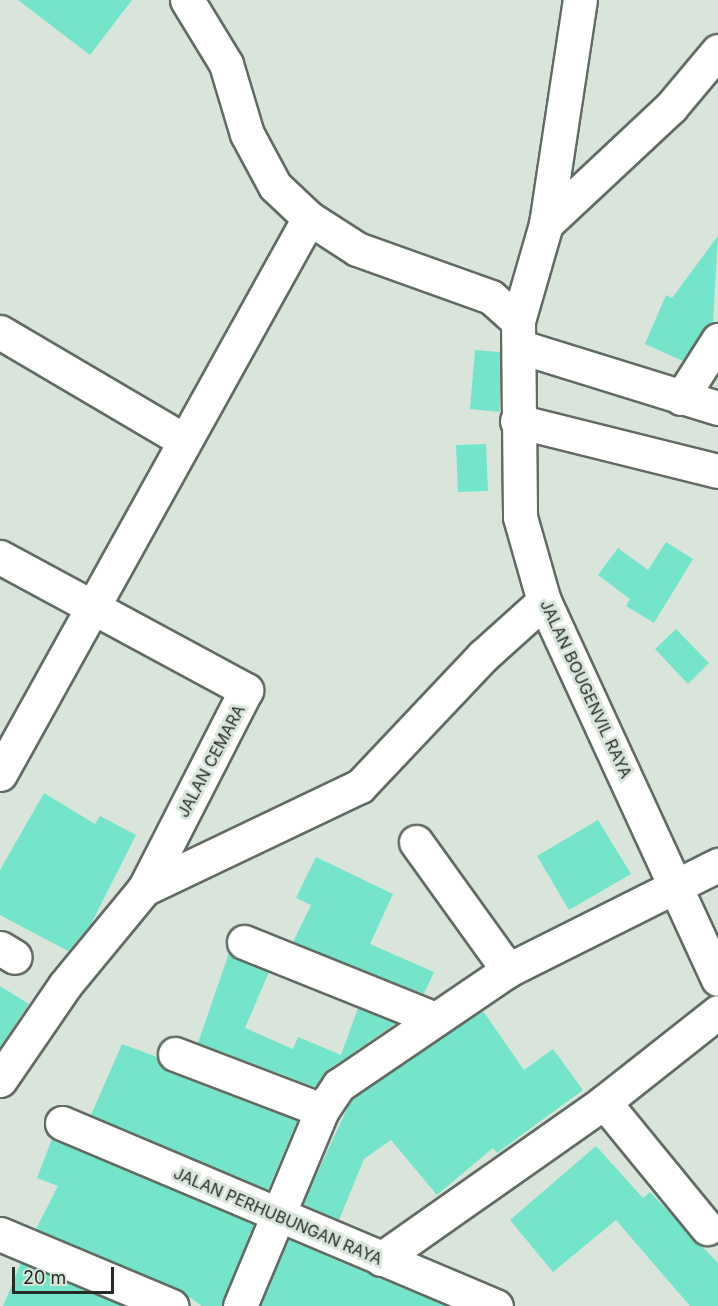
<!DOCTYPE html>
<style>
body{margin:0}
#map{position:relative;width:718px;height:1306px;overflow:hidden;background:#d9e5db;font-family:Inter,sans-serif}
div>[style]{position:absolute}
[style*='--x']{left:calc(var(--x)*1px);top:calc(var(--y)*1px);width:calc(var(--w)*1px);rotate:calc(var(--a)*1deg)}
.building>*{inset:0;background:#74e5ca}
.roads{filter:drop-shadow(2px 0 #616b63) drop-shadow(-2px 0 #616b63) drop-shadow(0 2px #616b63) drop-shadow(0 -2px #616b63)}
.street>*{height:33px;margin:-16.5px;padding:0 16.5px;transform-origin:16.5px;border-radius:16.5px;background:#fff}
span{translate:-50% -50%;white-space:nowrap;text-align:center;line-height:1.15;-webkit-text-stroke:6px #d9e5db;paint-order:stroke}
.street-label{font-size:16px;color:#272b27}
.scale{position:absolute;left:12px;top:1267px;width:102px;height:27px;box-sizing:border-box;border:3px solid #272b27;border-top:0;padding-left:8px;font-size:18px;line-height:21px;white-space:nowrap;color:#272b27;-webkit-text-stroke:4px #d9e5db;paint-order:stroke}
</style>
<div id="map">
<div class="building">
<div style="clip-path:polygon(18px 0,132px 0,90px 55px)"></div>
<div style="clip-path:polygon(718px 236px,713px 322px,683px 361px,645px 344px,666px 295px,672px 298px)"></div>
<div style="clip-path:polygon(475px 350px,500px 352px,500px 412px,470px 409px)"></div>
<div style="clip-path:polygon(486px 444px,488px 491px,458px 492px,456px 445px)"></div>
<div style="clip-path:polygon(666px 542px,693px 559px,654px 623px,626px 606px,630px 599px,598px 575px,618px 548px,648px 570px)"></div>
<div style="clip-path:polygon(676px 629px,709px 663px,688px 684px,655px 649px)"></div>
<div style="clip-path:polygon(44px 793px,95px 824px,100px 816px,136px 835px,90px 926px,68px 951px,0 915px,0 870px)"></div>
<div style="clip-path:polygon(598px 820px,631px 874px,569px 910px,537px 856px)"></div>
<div style="clip-path:polygon(316px 857px,393px 894px,370px 944px,434px 972px,424px 994px,293px 942px,311px 905px,296px 898px)"></div>
<div style="clip-path:polygon(229px 953px,269px 972px,245px 1028px,293px 1049px,298px 1037px,341px 1055px,358px 1008px,396px 1023px,328px 1070px,315px 1087px,198px 1043px)"></div>
<div style="clip-path:polygon(0 986px,29px 1004px,0 1047px)"></div>
<div style="clip-path:polygon(483px 1011px,524px 1070px,553px 1049px,583px 1090px,497px 1153px,493px 1148px,437px 1195px,391px 1140px,364px 1159px,339px 1220px,303px 1204px,352px 1098px)"></div>
<div style="clip-path:polygon(122px 1044px,157px 1057px,168px 1072px,297px 1121px,268px 1190px,91px 1115px)"></div>
<div style="clip-path:polygon(52px 1139px,254px 1224px,222px 1306px,202px 1306px,178px 1289px,36px 1229px,58px 1186px,37px 1178px)"></div>
<div style="clip-path:polygon(596px 1146px,643px 1198px,650px 1192px,718px 1263px,718px 1306px,690px 1306px,616px 1220px,553px 1272px,510px 1220px)"></div>
<div style="clip-path:polygon(288px 1239px,374px 1276px,448px 1306px,260px 1306px)"></div>
<div style="clip-path:polygon(21px 1263px,123px 1306px,3px 1306px)"></div>
</div>
<div class="roads">
<div class="street">
<div style="--x:187;--y:0;--w:75;--a:58.6"></div>
<div style="--x:226;--y:64;--w:73;--a:73.3"></div>
<div style="--x:247;--y:134;--w:59;--a:61.7"></div>
<div style="--x:275;--y:186;--w:47;--a:43.3"></div>
<div style="--x:309;--y:218;--w:57;--a:32.9"></div>
<div style="--x:357;--y:249;--w:142;--a:19.7"></div>
<div style="--x:491;--y:297;--w:36;--a:42"></div>
<div style="--x:518;--y:321;--w:196;--a:89.4"></div>
<div style="--x:520;--y:517;--w:87;--a:74.1"></div>
<div style="--x:544;--y:601;--w:416;--a:65.3"></div>
<div style="--x:546;--y:224;--w:171;--a:-43.1"></div>
<div style="--x:671;--y:107;--w:73;--a:-50"></div>
<div style="--x:518;--y:321;--w:101;--a:-73.9"></div>
<div style="--x:546;--y:224;--w:227;--a:-81.4"></div>
<div style="--x:0;--y:332;--w:212;--a:30.5"></div>
<div style="--x:521;--y:347;--w:206;--a:17.2"></div>
<div style="--x:681;--y:398;--w:69;--a:-57.5"></div>
<div style="--x:517;--y:421;--w:207;--a:14"></div>
<div style="--x:0;--y:557;--w:280;--a:28.4"></div>
<div style="--x:246;--y:690;--w:224;--a:117.1"></div>
<div style="--x:0;--y:774;--w:636;--a:-60.94"></div>
<div style="--x:416;--y:842;--w:158;--a:54.3"></div>
<div style="--x:244;--y:942;--w:204;--a:21.9"></div>
<div style="--x:0;--y:948;--w:17;--a:31"></div>
<div style="--x:175;--y:1054;--w:157;--a:20.9"></div>
<div style="--x:0;--y:1080;--w:115;--a:-55.6"></div>
<div style="--x:65;--y:985;--w:124;--a:-50.5"></div>
<div style="--x:144;--y:889;--w:239;--a:-25.5"></div>
<div style="--x:360;--y:786;--w:179;--a:-46.6"></div>
<div style="--x:483;--y:656;--w:82;--a:-42"></div>
<div style="--x:604;--y:1102;--w:163;--a:50.7"></div>
<div style="--x:62;--y:1123;--w:471;--a:22.9"></div>
<div style="--x:0;--y:1234;--w:186;--a:22.8"></div>
<div style="--x:381;--y:1259;--w:273;--a:-35.1"></div>
<div style="--x:604;--y:1102;--w:145;--a:-38.3"></div>
<div style="--x:240;--y:1306;--w:212;--a:-67.3"></div>
<div style="--x:322;--y:1110;--w:30;--a:-56"></div>
<div style="--x:339;--y:1085;--w:204;--a:-34.2"></div>
<div style="--x:508;--y:970;--w:235;--a:-26.6"></div>
</div>
</div>
<div class="street-label">
<span style="left:586px;top:689px;rotate:65deg">JALAN BOUGENVIL RAYA</span>
<span style="left:211px;top:761px;rotate:-62deg">JALAN CEMARA</span>
<span style="left:278px;top:1216px;rotate:23deg">JALAN PERHUBUNGAN RAYA</span>
</div>
<div class="scale">20 m</div>
</div>
